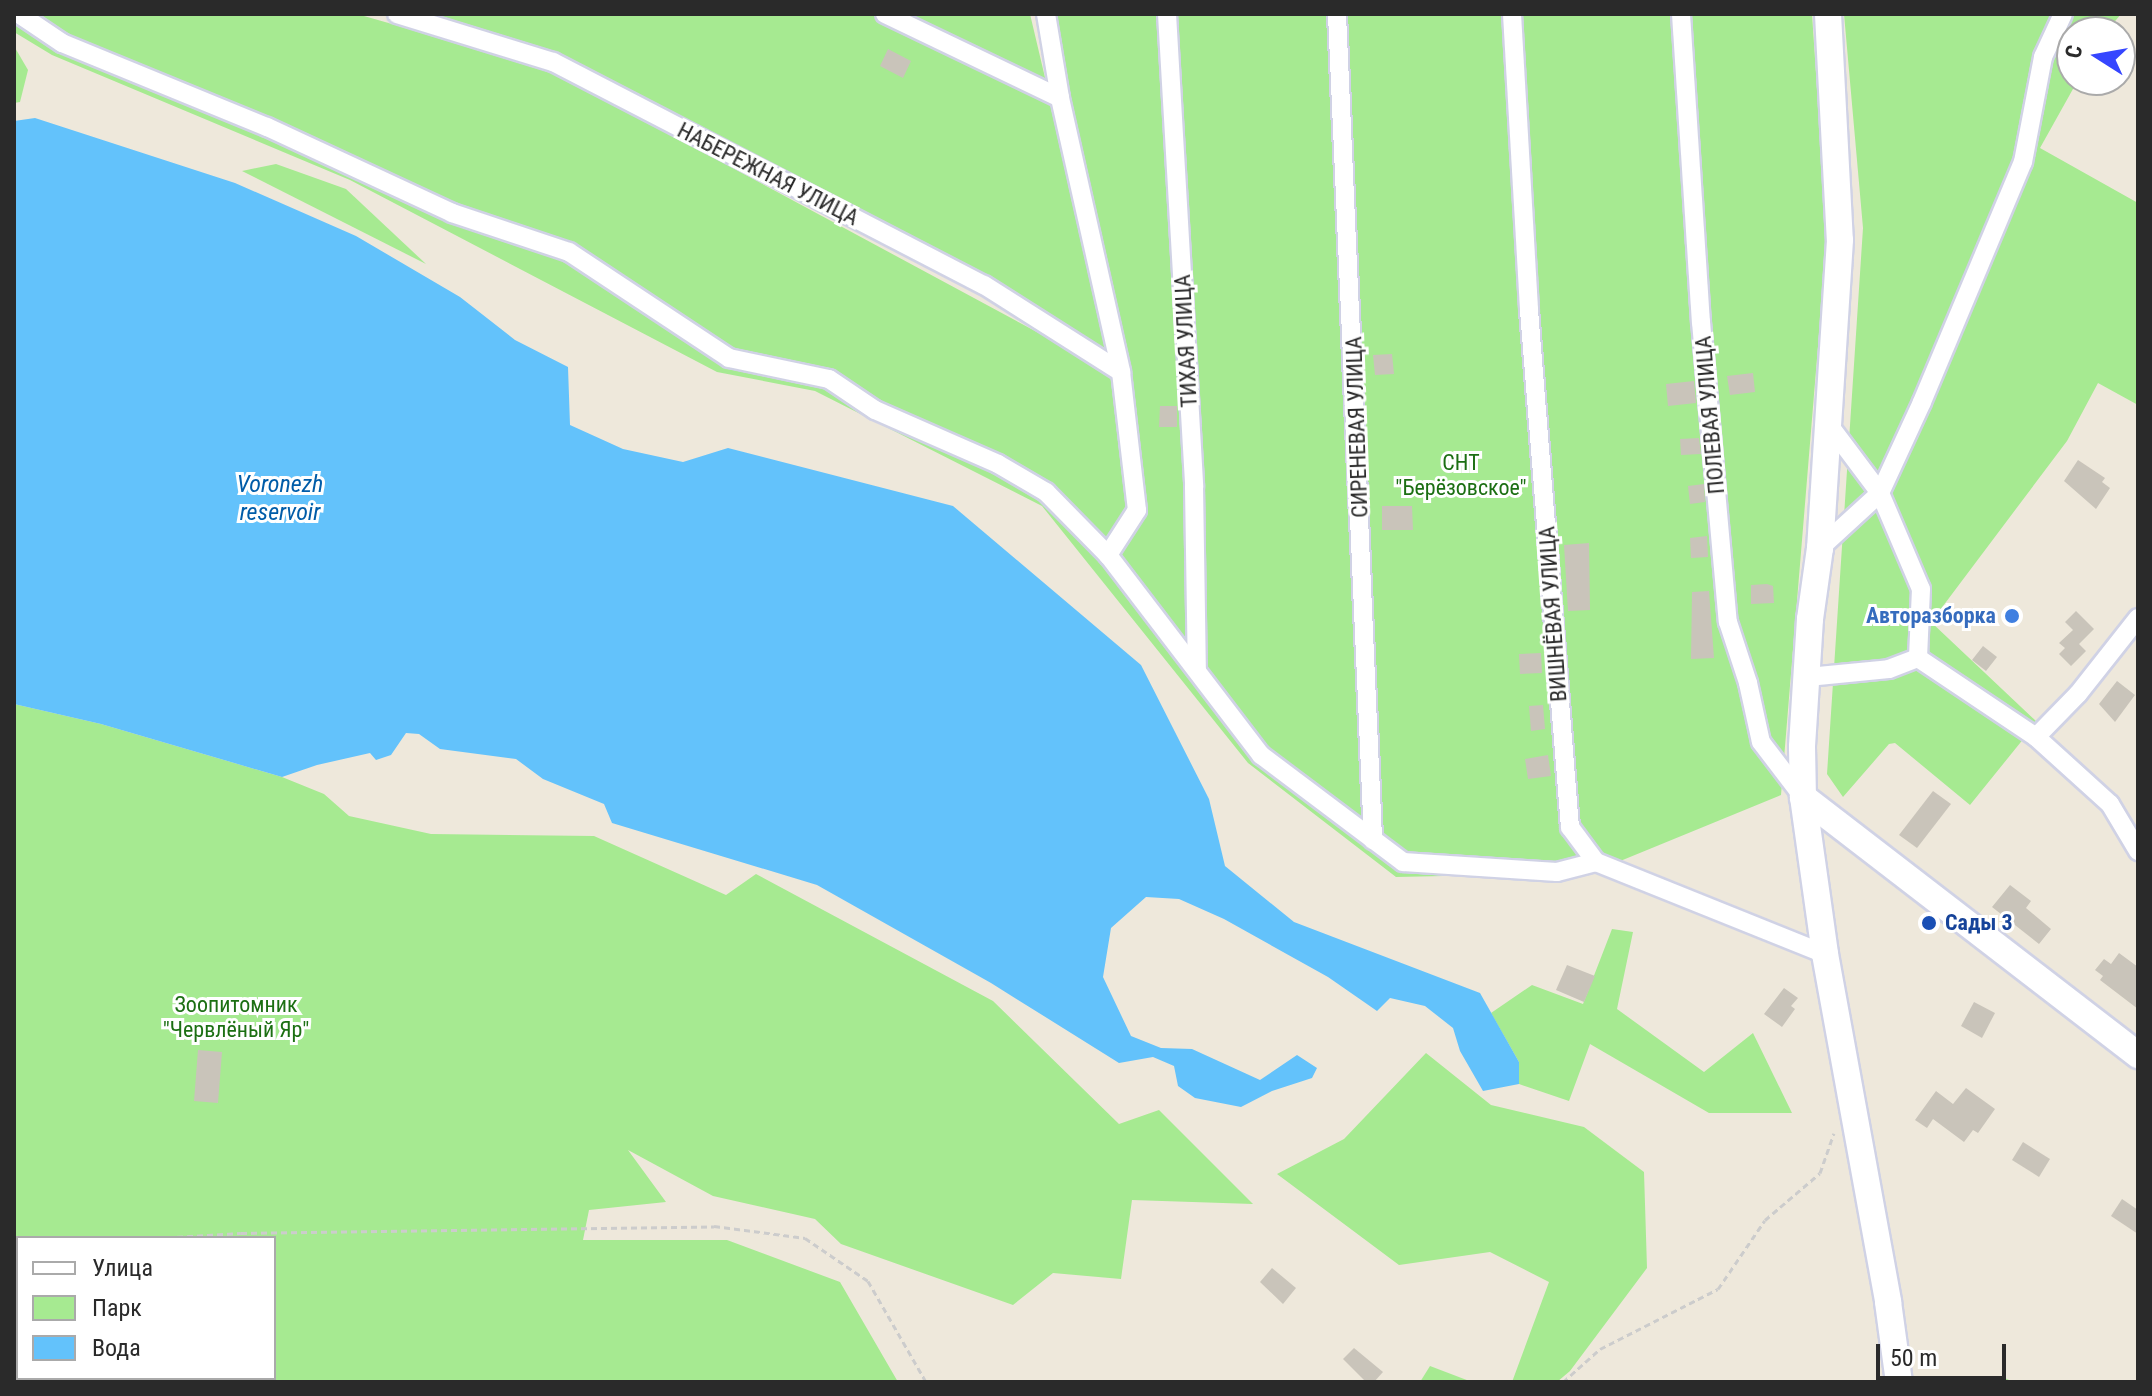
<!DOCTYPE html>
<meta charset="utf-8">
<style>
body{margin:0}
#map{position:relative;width:2152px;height:1396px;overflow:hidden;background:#eee8db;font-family:"Roboto Condensed",sans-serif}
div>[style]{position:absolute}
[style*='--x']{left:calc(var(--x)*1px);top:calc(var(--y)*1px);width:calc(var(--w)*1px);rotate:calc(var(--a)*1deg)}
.green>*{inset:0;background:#a6ea91}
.water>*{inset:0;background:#63c2fb}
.building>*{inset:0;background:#c9c4ba}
.path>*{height:3px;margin-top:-1.5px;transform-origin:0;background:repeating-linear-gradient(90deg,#ccc 0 6px,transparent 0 10px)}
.roads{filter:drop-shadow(2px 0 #d0d2e5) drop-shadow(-2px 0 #d0d2e5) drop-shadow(0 2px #d0d2e5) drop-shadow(0 -2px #d0d2e5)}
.street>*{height:18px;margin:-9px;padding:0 9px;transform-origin:9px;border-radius:9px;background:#fff}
.secondary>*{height:26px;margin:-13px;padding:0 13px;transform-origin:13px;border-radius:13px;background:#fff}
.dots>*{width:22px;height:22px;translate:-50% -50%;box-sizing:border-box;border:4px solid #fff;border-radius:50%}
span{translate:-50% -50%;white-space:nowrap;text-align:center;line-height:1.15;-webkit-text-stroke:6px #fff;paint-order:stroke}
.street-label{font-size:22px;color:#2a2a2a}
.park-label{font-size:22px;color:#1c6f13}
.shop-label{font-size:22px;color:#366cbe;font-weight:700}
.right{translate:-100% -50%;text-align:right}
.transit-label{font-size:22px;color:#164399;font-weight:700}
.left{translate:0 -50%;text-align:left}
.water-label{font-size:24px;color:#005ca8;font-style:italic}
.frame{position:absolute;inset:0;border:16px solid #2a2a2a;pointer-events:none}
.legend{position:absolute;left:16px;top:1236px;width:260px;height:144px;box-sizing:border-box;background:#fff;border:2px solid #aaa;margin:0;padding:10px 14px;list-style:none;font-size:24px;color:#2a2a2a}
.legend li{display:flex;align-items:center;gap:16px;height:40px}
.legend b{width:40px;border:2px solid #aaa}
.north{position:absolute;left:2056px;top:16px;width:80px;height:80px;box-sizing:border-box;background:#fff;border:2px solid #aaa;border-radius:50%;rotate:281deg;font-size:22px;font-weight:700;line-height:32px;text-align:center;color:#2a2a2a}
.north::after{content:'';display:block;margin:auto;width:28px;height:36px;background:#3646ff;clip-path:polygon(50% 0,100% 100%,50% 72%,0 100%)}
.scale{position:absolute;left:1876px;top:1344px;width:130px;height:36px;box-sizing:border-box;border:4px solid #2a2a2a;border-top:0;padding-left:10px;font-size:24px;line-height:28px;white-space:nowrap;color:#2a2a2a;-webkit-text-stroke:6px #fff;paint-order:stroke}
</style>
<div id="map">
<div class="green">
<div style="clip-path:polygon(14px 14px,357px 14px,549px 69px,1128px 381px,1039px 14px,1812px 14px,1827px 237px,1781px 795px,1591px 873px,1396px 877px,1248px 763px,1042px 506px,815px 391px,717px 372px,350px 180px,52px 55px,14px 32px)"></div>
<div style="clip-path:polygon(382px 14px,1030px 14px,1111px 357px,549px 61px)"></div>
<div style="clip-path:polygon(1844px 14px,2121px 14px,2106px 32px,2072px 32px,2072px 80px,2078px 80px,2040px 148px,2138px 203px,2138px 405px,2098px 383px,2067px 441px,1931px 622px,2037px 722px,1970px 805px,1895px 743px,1889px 744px,1843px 797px,1827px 774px,1863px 228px)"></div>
<div style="clip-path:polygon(14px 46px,28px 70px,20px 102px,14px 103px)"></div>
<div style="clip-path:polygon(276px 164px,346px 189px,426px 264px,242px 171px)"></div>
<div style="clip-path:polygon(evenodd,14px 704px,101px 724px,282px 777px,324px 794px,349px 816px,431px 834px,594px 836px,726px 895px,756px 874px,993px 1001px,1119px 1124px,1159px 1110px,1253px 1204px,1132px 1200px,1121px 1279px,1053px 1273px,1013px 1305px,841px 1244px,815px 1219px,713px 1196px,628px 1150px,666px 1202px,589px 1210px,583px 1240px,727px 1240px,840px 1282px,898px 1382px,14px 1382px,14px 704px,18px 1238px,274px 1238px,274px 1378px,18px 1378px,18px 1238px)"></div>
<div style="clip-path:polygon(1612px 929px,1633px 932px,1617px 1009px,1704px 1072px,1753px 1033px,1792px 1113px,1709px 1113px,1590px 1044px,1569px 1101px,1519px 1084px,1519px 1062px,1491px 1013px,1532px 985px,1583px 1004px)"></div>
<div style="clip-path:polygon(1426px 1053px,1491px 1105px,1584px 1127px,1644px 1172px,1647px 1268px,1570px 1371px,1557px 1382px,1512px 1382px,1549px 1282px,1490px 1252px,1399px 1265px,1277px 1174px,1344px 1139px)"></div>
<div style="clip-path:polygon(1430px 1366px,1472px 1382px,1420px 1382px)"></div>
<div style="clip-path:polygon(2001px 1376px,2013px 1382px,1936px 1382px)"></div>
</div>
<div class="water">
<div style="clip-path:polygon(35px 118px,235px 183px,356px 236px,460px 297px,515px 340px,568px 367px,570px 425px,623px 449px,683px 462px,728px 448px,953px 506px,1141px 665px,1209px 799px,1225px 866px,1294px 922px,1480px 993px,1519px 1062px,1519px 1084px,1483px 1091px,1460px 1051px,1453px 1028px,1425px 1006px,1390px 998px,1377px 1011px,1328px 977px,1224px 919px,1179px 899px,1146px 897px,1111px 928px,1103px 977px,1131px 1036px,1161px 1048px,1192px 1049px,1260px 1080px,1297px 1055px,1317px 1068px,1312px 1078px,1272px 1091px,1241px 1107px,1195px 1098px,1178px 1086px,1174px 1066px,1153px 1057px,1119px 1063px,991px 983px,817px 885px,612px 823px,604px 804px,543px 779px,516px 759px,440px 749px,419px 734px,406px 733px,391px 755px,376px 760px,370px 753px,317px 765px,282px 777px,101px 724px,14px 704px,14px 121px)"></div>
</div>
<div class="building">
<div style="clip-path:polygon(888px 49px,911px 61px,903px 78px,880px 66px)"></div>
<div style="clip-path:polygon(1392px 354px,1394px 374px,1375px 375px,1373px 355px)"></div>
<div style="clip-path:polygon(1753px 373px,1755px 392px,1730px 395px,1727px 376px)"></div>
<div style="clip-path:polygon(1694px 381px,1696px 403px,1668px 406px,1666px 384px)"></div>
<div style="clip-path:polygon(1160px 406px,1177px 406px,1177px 427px,1159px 427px)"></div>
<div style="clip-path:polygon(1699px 438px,1701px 454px,1681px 455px,1680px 439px)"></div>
<div style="clip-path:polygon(2078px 460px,2105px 478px,2102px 482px,2110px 488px,2096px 509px,2064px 481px)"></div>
<div style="clip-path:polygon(1704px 484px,1705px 502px,1690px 504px,1688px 486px)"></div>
<div style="clip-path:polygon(1382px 506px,1412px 506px,1413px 530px,1382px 530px)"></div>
<div style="clip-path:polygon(1707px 536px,1708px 557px,1691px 558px,1690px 538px)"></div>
<div style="clip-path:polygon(1589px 543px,1590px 610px,1568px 611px,1564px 545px)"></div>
<div style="clip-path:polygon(1767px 584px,1773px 586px,1774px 603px,1751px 604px,1751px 585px)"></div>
<div style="clip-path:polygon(1709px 591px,1714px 658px,1691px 659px,1692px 592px)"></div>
<div style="clip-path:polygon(2076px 611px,2094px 629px,2079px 644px,2086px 651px,2071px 666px,2059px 654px,2065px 648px,2059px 643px,2073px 630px,2065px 622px)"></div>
<div style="clip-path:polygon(1983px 646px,1997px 657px,1986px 671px,1972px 660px)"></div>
<div style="clip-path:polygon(1541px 653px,1542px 673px,1520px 674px,1519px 654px)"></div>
<div style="clip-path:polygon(2117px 681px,2135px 695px,2115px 722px,2099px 704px)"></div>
<div style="clip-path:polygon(1543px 705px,1545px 729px,1531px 731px,1529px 706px)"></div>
<div style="clip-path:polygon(1548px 755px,1551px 776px,1528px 779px,1525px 759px)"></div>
<div style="clip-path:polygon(1933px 791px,1951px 804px,1917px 848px,1899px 835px)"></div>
<div style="clip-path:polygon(2010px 885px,2031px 901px,2026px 908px,2051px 929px,2039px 944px,1992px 907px)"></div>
<div style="clip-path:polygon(2119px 953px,2138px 967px,2138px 1009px,2100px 980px,2103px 976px,2095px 970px,2104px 959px,2111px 964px)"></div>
<div style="clip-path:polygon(1567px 965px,1595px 976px,1584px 1002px,1556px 990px)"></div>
<div style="clip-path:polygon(1784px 988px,1798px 998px,1791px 1006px,1795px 1009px,1782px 1027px,1764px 1014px)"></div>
<div style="clip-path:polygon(1974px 1002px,1995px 1013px,1982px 1038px,1961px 1026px)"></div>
<div style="clip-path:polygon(198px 1050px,222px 1052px,218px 1103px,194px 1101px)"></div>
<div style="clip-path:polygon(1966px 1088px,1995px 1109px,1978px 1133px,1973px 1130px,1964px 1142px,1933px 1119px,1927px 1128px,1915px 1120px,1936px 1091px,1953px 1104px)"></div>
<div style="clip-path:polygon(2023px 1142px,2050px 1159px,2039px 1177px,2012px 1160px)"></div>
<div style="clip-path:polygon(2122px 1199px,2138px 1210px,2138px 1234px,2111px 1216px)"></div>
<div style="clip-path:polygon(1272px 1268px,1296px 1288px,1283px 1304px,1260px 1282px)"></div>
<div style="clip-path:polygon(1354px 1348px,1383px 1372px,1374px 1382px,1366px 1382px,1343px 1359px)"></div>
</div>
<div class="path">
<div style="--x:157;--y:1238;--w:84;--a:-3.4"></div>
<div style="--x:241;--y:1233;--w:473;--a:-0.8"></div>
<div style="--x:714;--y:1226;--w:92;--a:7.5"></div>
<div style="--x:805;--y:1238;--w:76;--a:34.3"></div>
<div style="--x:868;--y:1281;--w:116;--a:60.1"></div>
<div style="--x:14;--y:1247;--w:4;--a:0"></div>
<div style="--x:125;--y:1382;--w:4;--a:-90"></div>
<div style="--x:217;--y:1382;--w:4;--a:-90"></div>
<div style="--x:1563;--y:1382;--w:50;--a:-41.7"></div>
<div style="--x:1600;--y:1349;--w:132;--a:-27"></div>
<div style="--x:1718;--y:1289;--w:83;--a:-55.7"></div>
<div style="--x:1765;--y:1220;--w:72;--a:-40.5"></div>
<div style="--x:1820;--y:1173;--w:42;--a:-70.7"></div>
</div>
<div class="roads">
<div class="street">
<div style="--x:19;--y:14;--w:52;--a:34"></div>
<div style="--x:62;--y:43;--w:222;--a:22.3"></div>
<div style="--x:267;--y:127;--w:204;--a:24.9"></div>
<div style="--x:452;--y:213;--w:123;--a:18.4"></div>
<div style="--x:569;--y:252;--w:192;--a:33.5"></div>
<div style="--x:729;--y:358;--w:102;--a:11.9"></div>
<div style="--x:829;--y:379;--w:55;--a:34"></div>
<div style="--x:875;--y:410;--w:134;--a:23.7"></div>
<div style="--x:998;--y:464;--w:56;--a:30.3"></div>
<div style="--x:1046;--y:492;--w:88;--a:45.5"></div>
<div style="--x:1108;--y:555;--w:252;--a:52.6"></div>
<div style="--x:1261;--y:755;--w:178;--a:37"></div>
<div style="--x:1403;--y:862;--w:154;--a:3.7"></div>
<div style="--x:1557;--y:872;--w:40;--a:-14.4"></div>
<div style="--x:397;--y:14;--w:163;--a:17.1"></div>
<div style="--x:553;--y:62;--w:485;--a:27.4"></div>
<div style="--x:984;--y:285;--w:162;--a:32.4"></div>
<div style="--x:885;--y:14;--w:194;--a:25.6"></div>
<div style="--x:1046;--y:14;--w:85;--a:80.5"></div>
<div style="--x:1060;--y:98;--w:281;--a:77.4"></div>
<div style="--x:1121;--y:372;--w:139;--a:83.4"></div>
<div style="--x:1137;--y:510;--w:54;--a:122.8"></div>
<div style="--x:1167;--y:14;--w:474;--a:86.7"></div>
<div style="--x:1194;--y:487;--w:182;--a:89.1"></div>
<div style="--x:1337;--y:14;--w:827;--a:87.5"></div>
<div style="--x:1512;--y:14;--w:296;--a:86.7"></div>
<div style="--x:1529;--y:310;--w:519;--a:85.47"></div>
<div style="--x:1570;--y:827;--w:44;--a:53.4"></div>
<div style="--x:1596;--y:862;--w:247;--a:21.9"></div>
<div style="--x:1681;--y:14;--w:309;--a:86.3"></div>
<div style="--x:1701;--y:322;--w:301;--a:84.9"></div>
<div style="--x:1728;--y:622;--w:64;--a:71.8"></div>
<div style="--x:1748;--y:683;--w:60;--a:77.6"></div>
<div style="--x:1761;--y:742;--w:69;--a:52.6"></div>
<div style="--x:1829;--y:425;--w:85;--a:53.1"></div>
<div style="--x:1880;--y:493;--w:104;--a:66.9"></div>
<div style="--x:1921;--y:589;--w:69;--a:92.5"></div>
<div style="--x:1918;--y:658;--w:142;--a:33.8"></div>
<div style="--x:2036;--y:737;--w:100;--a:42.2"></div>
<div style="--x:2110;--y:804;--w:55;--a:59.2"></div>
<div style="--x:1820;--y:548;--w:81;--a:-42.5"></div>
<div style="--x:1880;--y:493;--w:100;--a:-65.2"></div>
<div style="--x:1922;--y:402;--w:260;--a:-67.2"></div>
<div style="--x:2023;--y:162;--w:107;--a:-79.2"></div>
<div style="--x:2043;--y:57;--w:47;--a:-65.1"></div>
<div style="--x:1808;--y:677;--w:81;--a:-5.6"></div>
<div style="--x:1889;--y:669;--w:31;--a:-21"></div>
<div style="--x:2036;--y:737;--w:60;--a:-45.7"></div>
<div style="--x:2078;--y:694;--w:97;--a:-51.7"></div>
</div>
<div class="secondary">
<div style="--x:1828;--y:14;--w:226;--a:87"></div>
<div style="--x:1840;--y:240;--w:309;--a:93.7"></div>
<div style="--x:1820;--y:548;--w:72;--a:98"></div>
<div style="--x:1810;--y:619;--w:128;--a:93.6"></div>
<div style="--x:1802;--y:747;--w:50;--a:88.9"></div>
<div style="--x:1803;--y:797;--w:159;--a:82"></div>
<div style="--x:1825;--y:954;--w:354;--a:79.7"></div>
<div style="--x:1888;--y:1302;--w:81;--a:82.2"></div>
<div style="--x:1803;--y:797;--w:423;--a:37.6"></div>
</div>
</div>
<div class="dots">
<div style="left:2012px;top:616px;background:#3f7fe0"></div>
<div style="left:1929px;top:923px;background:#1a4fb4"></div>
</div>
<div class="street-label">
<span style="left:768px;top:174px;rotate:27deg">НАБЕРЕЖНАЯ УЛИЦА</span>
<span style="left:1186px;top:341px;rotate:-93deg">ТИХАЯ УЛИЦА</span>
<span style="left:1710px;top:415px;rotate:-95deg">ПОЛЕВАЯ УЛИЦА</span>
<span style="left:1357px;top:427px;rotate:-92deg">СИРЕНЕВАЯ УЛИЦА</span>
<span style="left:1553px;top:614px;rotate:-94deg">ВИШНЁВАЯ УЛИЦА</span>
</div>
<div class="park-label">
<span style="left:1461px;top:475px">СНТ<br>"Берёзовское"</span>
<span style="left:236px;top:1017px">Зоопитомник<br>"Червлёный Яр"</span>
</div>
<div class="shop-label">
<span class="right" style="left:1996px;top:616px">Авторазборка</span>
</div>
<div class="transit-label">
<span class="left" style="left:1945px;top:923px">Сады 3</span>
</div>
<div class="water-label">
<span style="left:280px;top:499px">Voronezh<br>reservoir</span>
</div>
<div class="frame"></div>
<ul class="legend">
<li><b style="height:10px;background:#fff"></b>Улица</li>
<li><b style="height:22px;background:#a6ea91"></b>Парк</li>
<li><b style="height:22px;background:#63c2fb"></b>Вода</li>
</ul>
<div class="north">С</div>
<div class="scale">50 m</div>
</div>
